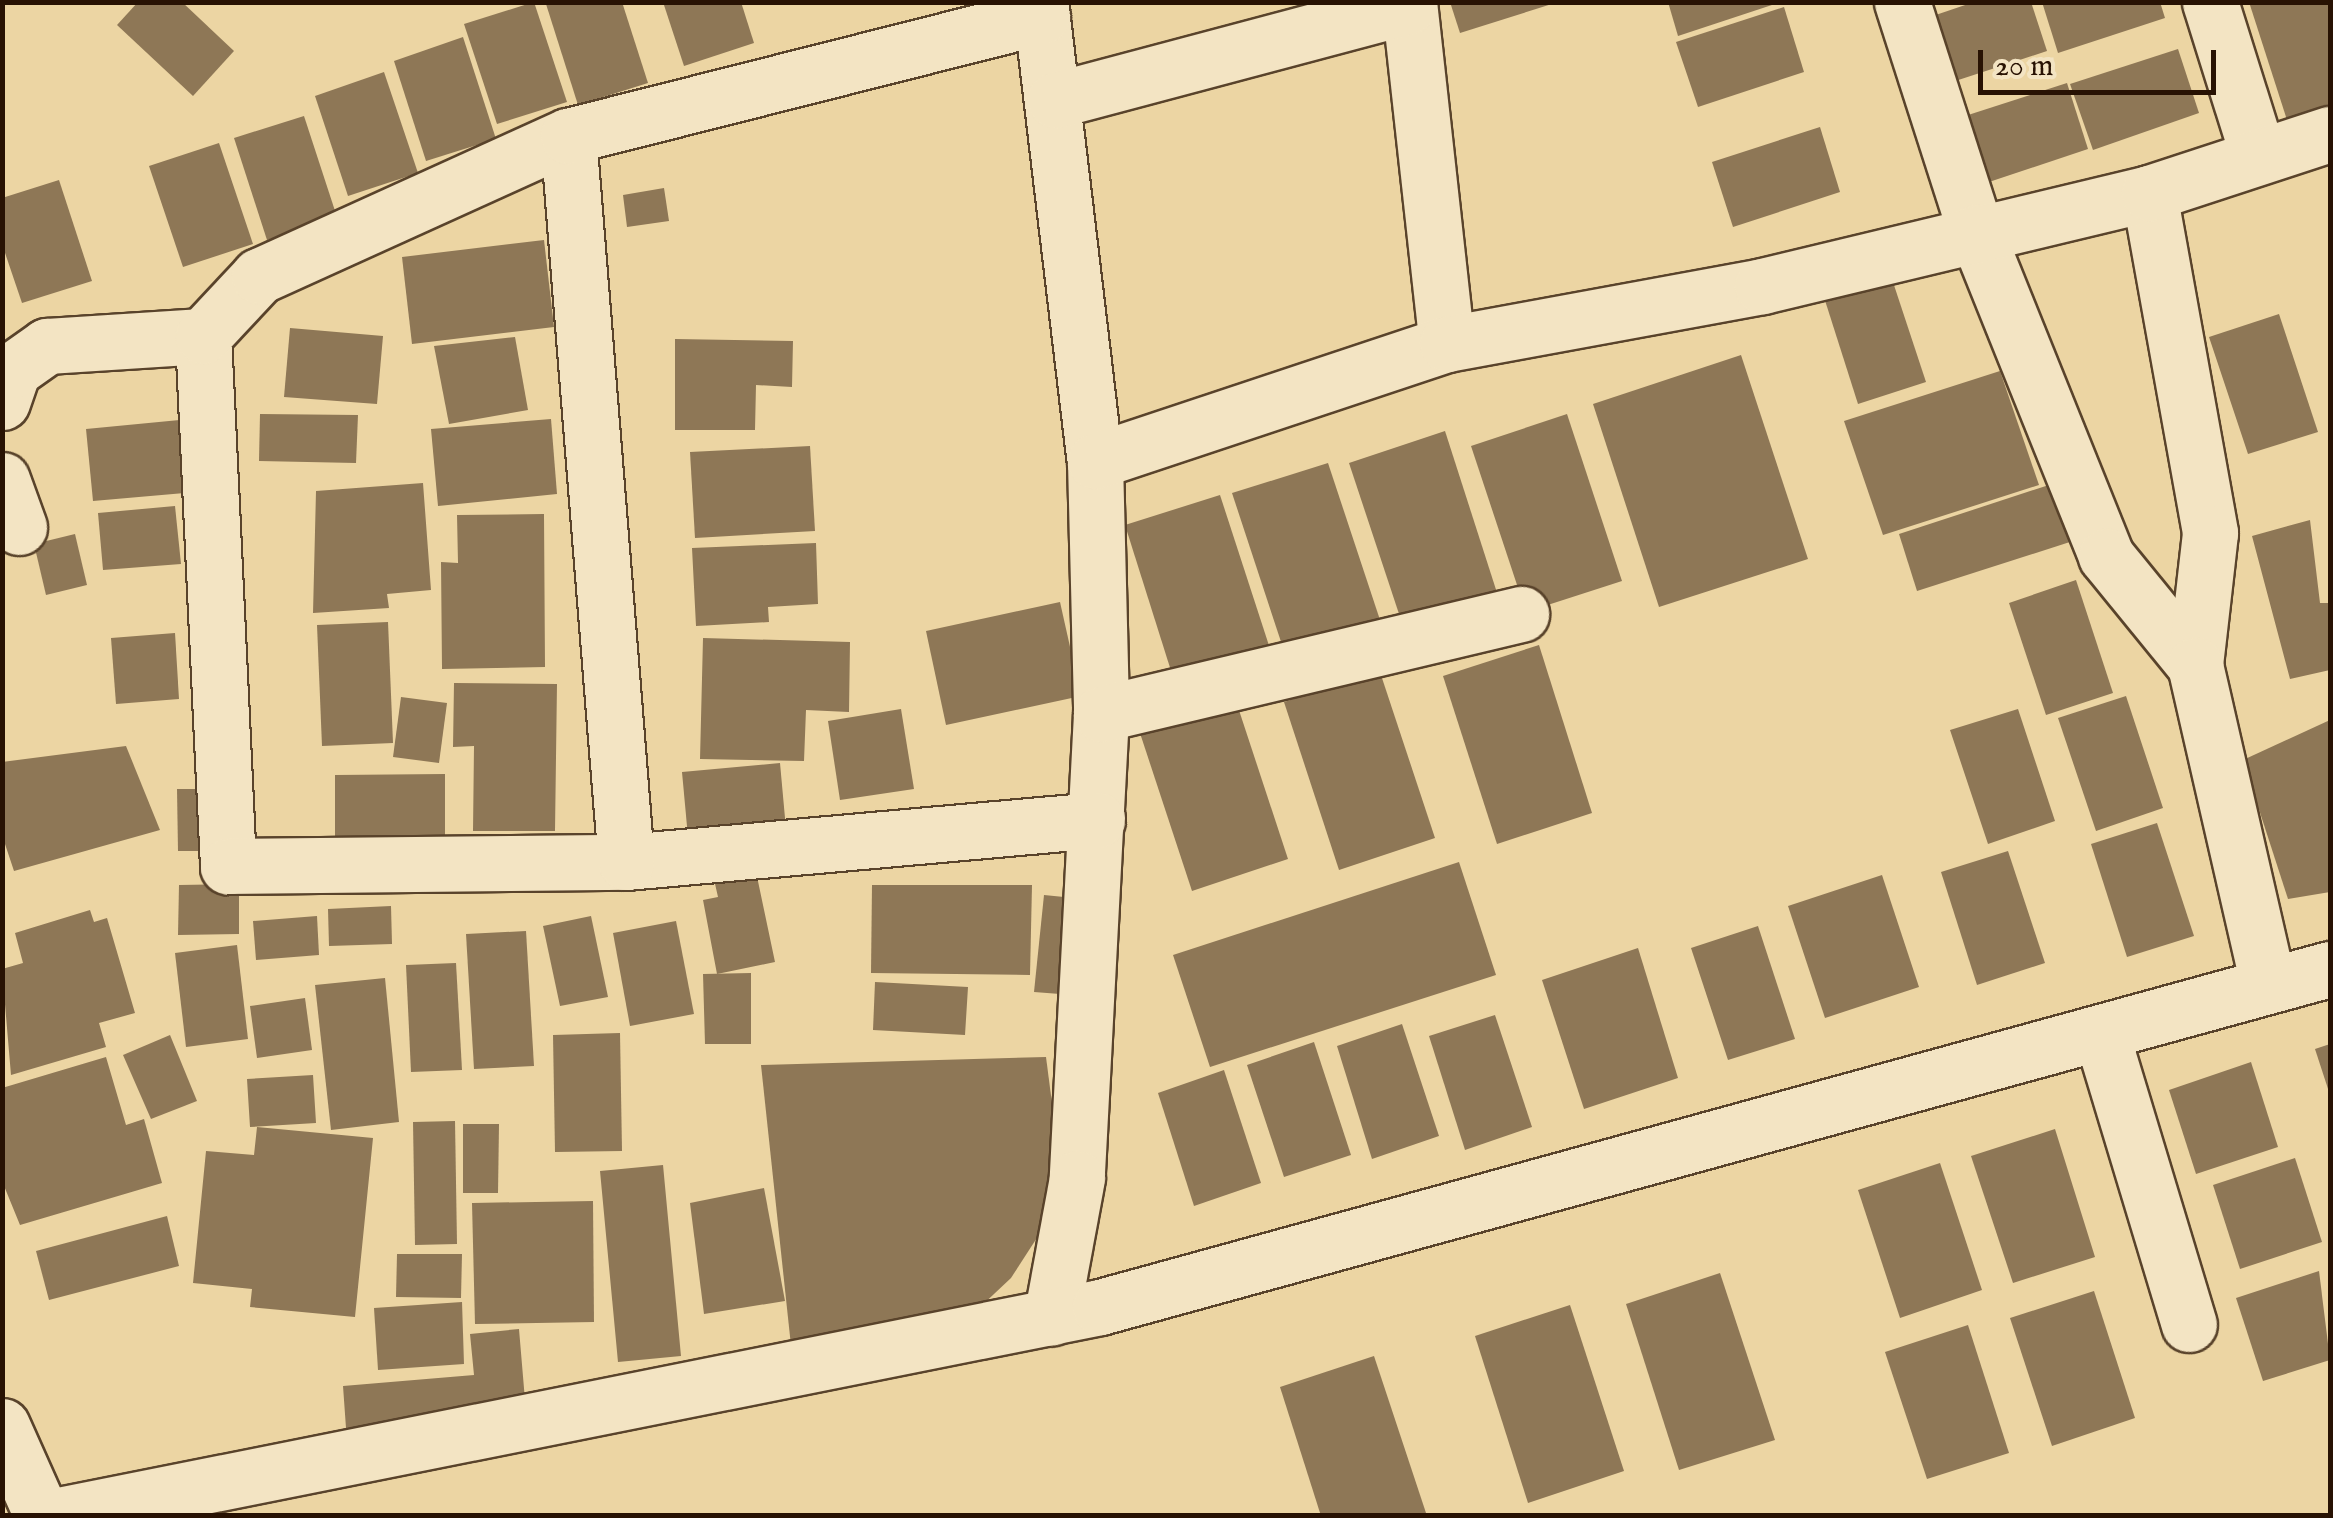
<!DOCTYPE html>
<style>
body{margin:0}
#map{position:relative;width:2333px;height:1518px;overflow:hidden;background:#ecd5a3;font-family:"IM FELL English",serif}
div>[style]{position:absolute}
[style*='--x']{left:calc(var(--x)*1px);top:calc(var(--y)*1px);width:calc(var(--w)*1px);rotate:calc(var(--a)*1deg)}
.building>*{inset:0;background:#8e7756}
.roads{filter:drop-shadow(2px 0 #59432b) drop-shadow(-2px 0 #59432b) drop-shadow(0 2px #59432b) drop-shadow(0 -2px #59432b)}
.street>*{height:55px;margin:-27.5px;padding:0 27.5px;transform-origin:27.5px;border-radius:27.5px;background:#f3e4c3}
.secondary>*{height:55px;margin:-27.5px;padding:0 27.5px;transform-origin:27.5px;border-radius:27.5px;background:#f3e4c3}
span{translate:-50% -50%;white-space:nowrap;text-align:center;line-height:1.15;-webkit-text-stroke:8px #f3e4c3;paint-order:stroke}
.frame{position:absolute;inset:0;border:5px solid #281203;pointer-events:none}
.scale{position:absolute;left:1978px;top:50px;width:238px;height:45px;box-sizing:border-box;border:5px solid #281203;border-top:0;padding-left:12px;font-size:30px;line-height:35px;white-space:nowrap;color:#281203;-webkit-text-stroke:8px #f3e4c3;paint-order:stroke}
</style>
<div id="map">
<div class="building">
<div style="clip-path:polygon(138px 2px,182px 2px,234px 51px,193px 96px,117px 25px)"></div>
<div style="clip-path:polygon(534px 2px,567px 102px,497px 124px,464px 24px)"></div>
<div style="clip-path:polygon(622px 2px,648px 83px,578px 105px,546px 4px)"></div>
<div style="clip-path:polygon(663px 2px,741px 2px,754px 43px,684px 66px)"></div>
<div style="clip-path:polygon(1450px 2px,1554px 2px,1555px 3px,1460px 33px)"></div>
<div style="clip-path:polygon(1668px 2px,1778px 2px,1778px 3px,1678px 36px)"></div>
<div style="clip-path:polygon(1974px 2px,2031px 2px,2047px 51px,1940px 86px,1918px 21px)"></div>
<div style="clip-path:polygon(2042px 2px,2160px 2px,2165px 18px,2058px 53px)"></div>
<div style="clip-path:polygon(2249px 2px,2330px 2px,2330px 106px,2287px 120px)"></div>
<div style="clip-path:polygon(1784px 7px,1804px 72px,1698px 107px,1676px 42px)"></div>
<div style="clip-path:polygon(463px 37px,496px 139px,426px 161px,394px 61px)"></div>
<div style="clip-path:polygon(2178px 49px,2199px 113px,2093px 150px,2070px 84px)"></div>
<div style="clip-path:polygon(384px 72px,418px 173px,348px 196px,315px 96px)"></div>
<div style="clip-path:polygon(2067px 83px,2088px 149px,1986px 183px,1965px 116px)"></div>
<div style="clip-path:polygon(304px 116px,337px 217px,267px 240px,234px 138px)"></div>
<div style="clip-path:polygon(1820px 127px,1840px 192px,1733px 227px,1712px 162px)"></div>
<div style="clip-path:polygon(219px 143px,253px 244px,183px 267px,149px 166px)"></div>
<div style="clip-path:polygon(59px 180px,92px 281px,22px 303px,2px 244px,2px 198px)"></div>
<div style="clip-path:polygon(664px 188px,669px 221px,627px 227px,623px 195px)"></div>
<div style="clip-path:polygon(544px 240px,554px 327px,412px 344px,402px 257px)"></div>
<div style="clip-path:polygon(1889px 270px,1926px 382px,1858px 404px,1822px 291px)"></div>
<div style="clip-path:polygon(2279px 314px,2318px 432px,2248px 454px,2209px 337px)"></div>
<div style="clip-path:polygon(290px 328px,383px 336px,377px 404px,284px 397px)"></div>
<div style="clip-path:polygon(515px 337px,528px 410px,449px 424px,434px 346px)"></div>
<div style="clip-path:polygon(675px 339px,793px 341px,792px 387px,756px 385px,755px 430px,675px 430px)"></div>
<div style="clip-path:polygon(1741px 355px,1808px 559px,1659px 607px,1593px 404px)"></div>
<div style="clip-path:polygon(2000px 371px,2039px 485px,1883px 535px,1844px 421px)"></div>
<div style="clip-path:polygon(260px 414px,358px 415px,356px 463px,259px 461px)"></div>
<div style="clip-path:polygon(1567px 414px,1622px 581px,1526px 612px,1471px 446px)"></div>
<div style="clip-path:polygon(190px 419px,196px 492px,93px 501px,86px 429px)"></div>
<div style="clip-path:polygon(551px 419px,557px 494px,438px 506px,431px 429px)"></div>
<div style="clip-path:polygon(1445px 431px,1499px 599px,1404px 629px,1349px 463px)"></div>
<div style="clip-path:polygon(810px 446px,815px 531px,695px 538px,690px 452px)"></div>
<div style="clip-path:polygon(1328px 463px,1383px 629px,1287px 660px,1232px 493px)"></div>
<div style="clip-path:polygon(423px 483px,431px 590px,387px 594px,389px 608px,313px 613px,316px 491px)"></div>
<div style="clip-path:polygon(2055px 483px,2073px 541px,1917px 591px,1899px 534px)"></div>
<div style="clip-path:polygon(1220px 495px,1274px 661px,1178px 693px,1125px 525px)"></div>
<div style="clip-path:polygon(175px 506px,181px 564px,103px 570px,98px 513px)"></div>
<div style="clip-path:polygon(544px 514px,545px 667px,442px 669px,441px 562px,458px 563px,457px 515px)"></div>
<div style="clip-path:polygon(2310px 520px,2320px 603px,2330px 603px,2330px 670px,2290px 679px,2252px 536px)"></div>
<div style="clip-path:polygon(75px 534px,87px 585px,46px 595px,34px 544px)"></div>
<div style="clip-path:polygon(816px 543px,818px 604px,768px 607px,769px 622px,696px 626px,692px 548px)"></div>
<div style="clip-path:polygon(2076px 580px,2113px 693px,2046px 715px,2009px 603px)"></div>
<div style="clip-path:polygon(1060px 602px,1081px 696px,946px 725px,926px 631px)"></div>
<div style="clip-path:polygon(388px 622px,393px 743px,322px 746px,317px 625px)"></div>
<div style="clip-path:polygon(175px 633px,179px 699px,116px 704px,111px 638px)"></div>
<div style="clip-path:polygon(703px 638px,850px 642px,849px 712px,806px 710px,804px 761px,700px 759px)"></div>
<div style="clip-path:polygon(1539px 645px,1592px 813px,1497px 844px,1443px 676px)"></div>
<div style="clip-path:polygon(1380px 672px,1435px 838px,1339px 870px,1284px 702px)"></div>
<div style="clip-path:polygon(454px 683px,557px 684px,555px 831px,473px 831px,474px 746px,453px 747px)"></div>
<div style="clip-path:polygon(1233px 692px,1288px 859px,1192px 891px,1137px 724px)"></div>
<div style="clip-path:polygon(2126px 696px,2163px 808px,2096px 831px,2058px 718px)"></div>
<div style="clip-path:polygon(401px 697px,447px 703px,439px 763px,393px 757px)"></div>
<div style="clip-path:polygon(901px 709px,914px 789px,840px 800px,828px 721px)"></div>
<div style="clip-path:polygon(2018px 709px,2055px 821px,1988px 844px,1950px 730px)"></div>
<div style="clip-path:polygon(2330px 720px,2330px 892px,2288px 899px,2243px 760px)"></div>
<div style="clip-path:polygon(126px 746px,160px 830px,14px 871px,2px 835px,2px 762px)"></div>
<div style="clip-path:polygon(780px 763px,786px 829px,688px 837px,682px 772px)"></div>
<div style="clip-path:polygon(445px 774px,445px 859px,335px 860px,335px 775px)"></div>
<div style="clip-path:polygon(177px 789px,220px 789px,220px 851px,178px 851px)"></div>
<div style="clip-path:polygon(2157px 823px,2194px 936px,2127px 957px,2091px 844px)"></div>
<div style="clip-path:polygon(2008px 851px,2045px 963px,1977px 985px,1941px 872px)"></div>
<div style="clip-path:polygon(1459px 862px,1496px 975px,1210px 1067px,1173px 955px)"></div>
<div style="clip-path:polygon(755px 867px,775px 962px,717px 974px,703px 900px,718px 897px,713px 875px)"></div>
<div style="clip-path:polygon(1882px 875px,1919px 987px,1825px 1018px,1788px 906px)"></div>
<div style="clip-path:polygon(239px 884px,239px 934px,178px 935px,179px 885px)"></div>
<div style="clip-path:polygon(872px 885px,1032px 885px,1030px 975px,871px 973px)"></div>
<div style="clip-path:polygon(1044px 895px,1084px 899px,1073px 995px,1034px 992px)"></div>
<div style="clip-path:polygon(391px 906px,392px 944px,329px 946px,328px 909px)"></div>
<div style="clip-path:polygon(90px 910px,94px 922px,107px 918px,135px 1013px,99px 1023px,106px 1047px,11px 1075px,2px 969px,23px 963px,15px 933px)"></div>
<div style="clip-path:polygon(317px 916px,319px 955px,256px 960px,253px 921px)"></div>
<div style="clip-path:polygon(591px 916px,608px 997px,560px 1006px,543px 926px)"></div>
<div style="clip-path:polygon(676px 921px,694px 1014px,630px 1026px,613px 933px)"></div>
<div style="clip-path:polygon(1758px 926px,1795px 1039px,1728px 1060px,1691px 948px)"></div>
<div style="clip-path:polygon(526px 931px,534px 1066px,474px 1069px,466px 934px)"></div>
<div style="clip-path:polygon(237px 945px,248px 1039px,186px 1047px,175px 953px)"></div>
<div style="clip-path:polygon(1638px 948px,1678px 1078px,1584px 1109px,1542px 980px)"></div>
<div style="clip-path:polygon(456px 963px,462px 1070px,411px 1072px,406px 965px)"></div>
<div style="clip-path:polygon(751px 973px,751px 1044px,705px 1044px,703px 974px)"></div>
<div style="clip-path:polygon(385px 978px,399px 1122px,331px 1130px,315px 985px)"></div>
<div style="clip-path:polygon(875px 982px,968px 987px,965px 1035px,873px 1030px)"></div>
<div style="clip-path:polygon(305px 998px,312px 1050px,257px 1058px,250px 1006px)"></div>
<div style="clip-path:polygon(1495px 1015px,1532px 1127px,1465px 1150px,1429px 1036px)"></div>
<div style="clip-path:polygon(1402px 1024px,1439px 1136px,1372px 1159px,1337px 1046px)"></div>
<div style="clip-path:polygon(620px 1033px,622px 1151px,555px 1152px,553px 1035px)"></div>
<div style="clip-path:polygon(170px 1035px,197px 1101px,151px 1119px,123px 1055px)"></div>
<div style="clip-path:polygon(1314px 1042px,1351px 1155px,1284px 1177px,1247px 1065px)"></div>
<div style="clip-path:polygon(2330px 1044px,2330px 1095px,2315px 1049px)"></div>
<div style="clip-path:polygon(106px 1057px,126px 1125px,144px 1119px,162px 1183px,20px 1225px,2px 1181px,2px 1088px)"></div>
<div style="clip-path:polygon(1046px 1057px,1064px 1196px,1011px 1278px,959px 1327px,792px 1355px,761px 1065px)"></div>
<div style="clip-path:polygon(2251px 1062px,2278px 1147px,2196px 1174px,2169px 1090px)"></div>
<div style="clip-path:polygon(1224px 1070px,1261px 1183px,1194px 1206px,1158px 1093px)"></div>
<div style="clip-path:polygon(313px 1075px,316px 1123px,250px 1127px,247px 1079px)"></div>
<div style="clip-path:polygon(455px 1121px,457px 1244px,415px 1245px,413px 1122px)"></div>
<div style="clip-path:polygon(463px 1124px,499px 1124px,498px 1193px,463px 1193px)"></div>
<div style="clip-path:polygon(257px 1127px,373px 1138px,355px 1317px,250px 1307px,252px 1289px,193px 1283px,206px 1151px,254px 1155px)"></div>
<div style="clip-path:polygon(2055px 1129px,2095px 1257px,2013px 1283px,1971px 1156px)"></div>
<div style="clip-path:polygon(2295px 1158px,2322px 1242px,2240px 1269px,2213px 1185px)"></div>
<div style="clip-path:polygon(1940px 1163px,1982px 1290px,1900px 1318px,1858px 1190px)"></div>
<div style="clip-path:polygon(663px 1165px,681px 1356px,618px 1362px,600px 1171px)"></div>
<div style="clip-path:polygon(764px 1188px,785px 1301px,704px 1314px,690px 1203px)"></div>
<div style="clip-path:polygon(593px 1201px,594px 1322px,475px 1324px,472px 1203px)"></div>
<div style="clip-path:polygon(167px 1216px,179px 1266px,49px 1300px,36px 1251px)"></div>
<div style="clip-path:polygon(397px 1254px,462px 1254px,461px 1298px,396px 1297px)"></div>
<div style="clip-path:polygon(2319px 1271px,2330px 1360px,2263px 1381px,2236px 1298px)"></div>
<div style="clip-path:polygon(1720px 1273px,1775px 1440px,1679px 1470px,1626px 1304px)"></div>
<div style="clip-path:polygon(2094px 1291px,2135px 1418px,2052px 1446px,2010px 1318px)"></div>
<div style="clip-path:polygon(462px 1302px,464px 1364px,378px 1370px,374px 1308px)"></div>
<div style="clip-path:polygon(1570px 1305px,1624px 1471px,1528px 1503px,1475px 1336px)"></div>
<div style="clip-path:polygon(1968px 1325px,2009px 1453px,1927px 1479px,1885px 1352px)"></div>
<div style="clip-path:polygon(519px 1329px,526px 1412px,346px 1428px,343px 1386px,474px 1375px,470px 1334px)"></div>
<div style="clip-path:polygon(1374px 1356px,1427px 1516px,1321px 1516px,1280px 1387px)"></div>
</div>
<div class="roads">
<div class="street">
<div style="--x:1040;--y:2;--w:462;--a:83.2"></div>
<div style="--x:1095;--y:461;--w:253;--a:88.6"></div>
<div style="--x:1101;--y:714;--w:465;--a:93"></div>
<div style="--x:1077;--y:1178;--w:142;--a:100.5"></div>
<div style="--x:1409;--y:2;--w:344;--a:83.7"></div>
<div style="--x:1902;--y:2;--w:242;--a:72.2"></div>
<div style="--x:1976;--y:232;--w:349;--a:68.1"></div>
<div style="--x:2106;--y:556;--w:141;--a:50.8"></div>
<div style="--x:2210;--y:2;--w:160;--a:72.6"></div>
<div style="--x:1055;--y:100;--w:366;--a:-14.9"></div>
<div style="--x:2149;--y:193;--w:345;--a:79.8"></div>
<div style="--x:2210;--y:533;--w:133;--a:96.5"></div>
<div style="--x:2195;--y:665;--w:328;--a:77.1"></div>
<div style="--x:203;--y:336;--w:531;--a:87.3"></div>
<div style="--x:228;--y:866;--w:398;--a:-0.6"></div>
<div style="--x:626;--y:862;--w:473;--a:-5.1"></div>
<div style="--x:2;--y:402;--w:34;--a:-71"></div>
<div style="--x:13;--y:370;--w:42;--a:-35.2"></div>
<div style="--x:47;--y:346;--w:156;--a:-3.7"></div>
<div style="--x:203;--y:336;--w:82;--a:-47"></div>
<div style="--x:259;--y:276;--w:339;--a:-24.4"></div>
<div style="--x:1095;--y:461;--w:371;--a:-18.4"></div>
<div style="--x:1447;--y:344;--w:320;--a:-10.4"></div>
<div style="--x:1762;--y:286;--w:398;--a:-13.5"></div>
<div style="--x:2149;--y:193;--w:190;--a:-18.1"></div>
<div style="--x:2;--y:480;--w:50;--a:70.1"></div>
<div style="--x:1101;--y:714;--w:432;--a:-13.4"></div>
<div style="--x:626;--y:862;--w:728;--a:-94.57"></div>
<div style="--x:568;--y:136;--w:489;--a:-14.2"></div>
<div style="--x:2101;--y:1033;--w:304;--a:73.2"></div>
<div style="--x:54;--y:1516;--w:1067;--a:-11.3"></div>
<div style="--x:1100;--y:1307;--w:1276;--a:-15.37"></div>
</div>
<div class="secondary">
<div style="--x:2;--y:1426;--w:98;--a:66"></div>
</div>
</div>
<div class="frame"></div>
<div class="scale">20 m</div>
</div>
